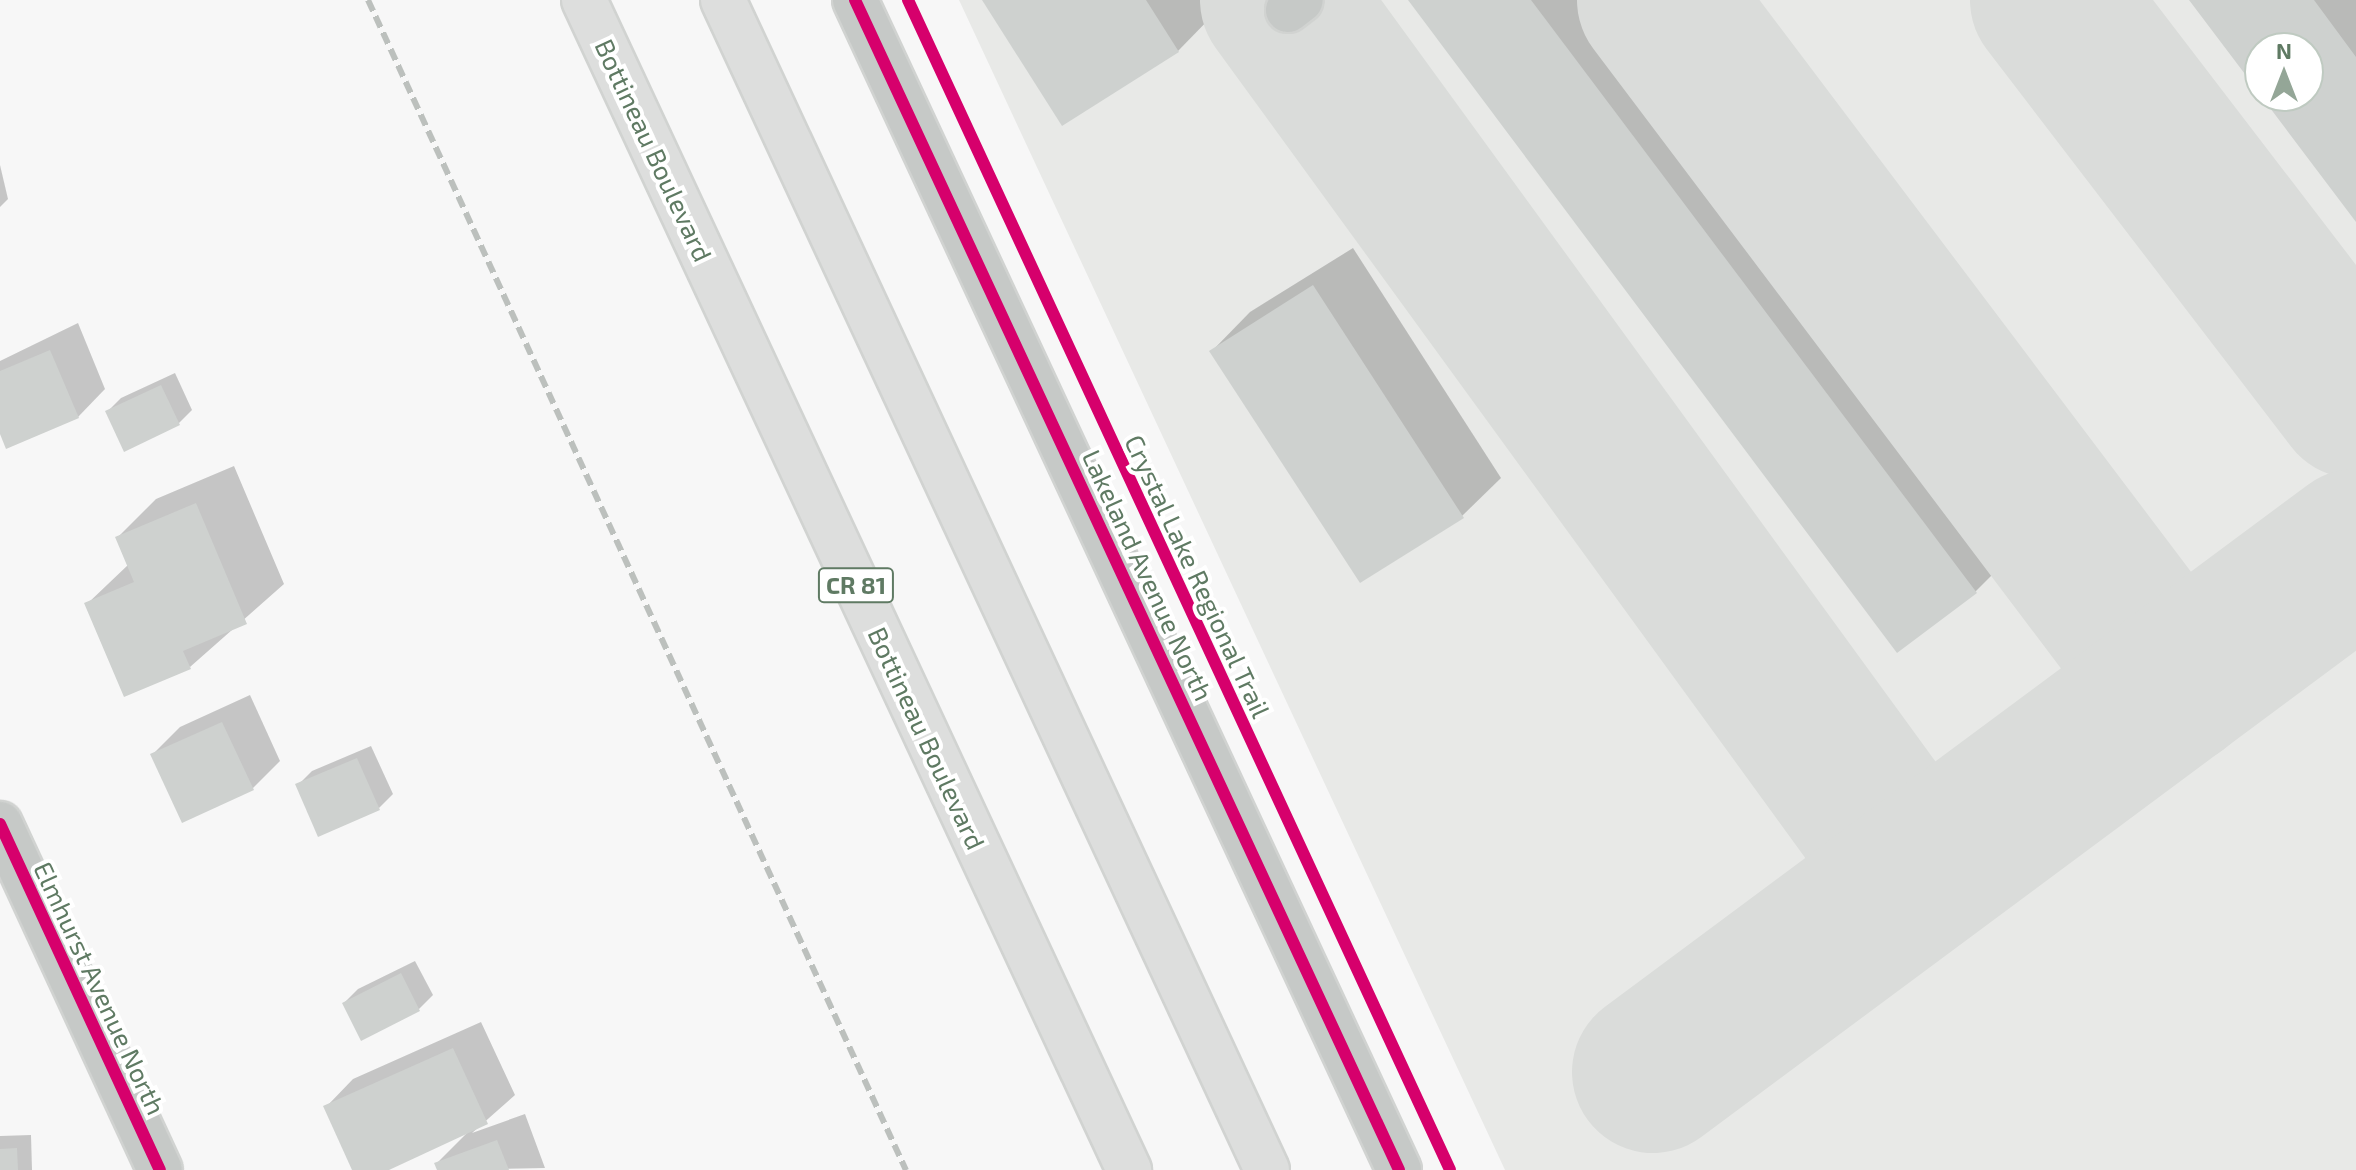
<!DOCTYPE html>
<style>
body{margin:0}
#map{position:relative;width:2356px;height:1170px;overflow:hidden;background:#f7f7f7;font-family:"Exo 2",sans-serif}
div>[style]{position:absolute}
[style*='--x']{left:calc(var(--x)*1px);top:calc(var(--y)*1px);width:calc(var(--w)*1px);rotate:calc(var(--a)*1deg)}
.built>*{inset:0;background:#e8e9e7}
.shadow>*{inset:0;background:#0003}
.taxiway>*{height:162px;margin:-81px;padding:0 81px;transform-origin:81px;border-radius:81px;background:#dadcda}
.building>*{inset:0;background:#ced1cf}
.roads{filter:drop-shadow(2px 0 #d1d3d1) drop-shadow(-2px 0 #d1d3d1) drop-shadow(0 2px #d1d3d1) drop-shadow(0 -2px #d1d3d1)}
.minor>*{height:44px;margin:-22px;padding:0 22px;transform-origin:22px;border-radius:22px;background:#c6c9c7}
.highway>*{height:44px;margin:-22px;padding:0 22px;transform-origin:22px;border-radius:22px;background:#dddedd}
.rail>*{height:6px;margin-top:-3px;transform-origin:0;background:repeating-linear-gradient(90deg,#bcc0bd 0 12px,transparent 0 18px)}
.cycleway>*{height:12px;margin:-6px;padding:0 6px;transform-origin:6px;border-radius:6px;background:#d6006c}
span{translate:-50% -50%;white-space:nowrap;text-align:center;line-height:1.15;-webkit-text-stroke:8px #fff;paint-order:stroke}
.shield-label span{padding:2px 6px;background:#fff;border:2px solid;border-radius:6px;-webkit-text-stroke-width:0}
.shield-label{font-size:24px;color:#5f7a63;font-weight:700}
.street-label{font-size:26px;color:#5f7a63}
.north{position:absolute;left:2244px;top:32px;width:80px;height:80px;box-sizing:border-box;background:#fff;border:2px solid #bfcac1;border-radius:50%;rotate:0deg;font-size:22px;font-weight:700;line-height:32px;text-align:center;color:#5f7a63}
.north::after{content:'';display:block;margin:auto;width:28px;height:36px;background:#94a697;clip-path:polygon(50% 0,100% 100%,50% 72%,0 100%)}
</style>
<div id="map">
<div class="built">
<div style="clip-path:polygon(evenodd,959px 0,2356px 0,2356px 1170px,1505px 1170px,959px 0,2260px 48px,2308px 48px,2308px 96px,2260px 96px,2260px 48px)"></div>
</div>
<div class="shadow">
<div style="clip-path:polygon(984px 0,1208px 0,1216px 12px,1178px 51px)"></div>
<div style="clip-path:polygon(1410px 0,1613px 0,2022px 545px,1975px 592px)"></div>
<div style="clip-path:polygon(2192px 0,2356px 0,2356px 219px,2264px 96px,2308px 96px,2308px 48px,2260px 48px,2260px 91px)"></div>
<div style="clip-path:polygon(0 165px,8px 199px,0 207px)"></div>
<div style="clip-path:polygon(1353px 248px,1501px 478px,1462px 516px,1212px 351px,1250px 312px)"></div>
<div style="clip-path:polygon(78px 323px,105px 389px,78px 417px,0 429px,0 361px)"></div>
<div style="clip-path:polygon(175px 373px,192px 410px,178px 424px,107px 412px,121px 398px)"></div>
<div style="clip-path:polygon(234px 466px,284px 584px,190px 667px,87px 604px,129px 564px,118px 537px,156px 499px)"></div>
<div style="clip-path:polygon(250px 695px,280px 761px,252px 789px,152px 755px,180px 727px)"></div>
<div style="clip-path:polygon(371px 746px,393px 794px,379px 808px,298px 785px,312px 771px)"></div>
<div style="clip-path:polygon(415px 961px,433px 995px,419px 1009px,344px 1003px,358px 989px)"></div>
<div style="clip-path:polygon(481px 1022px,515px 1095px,472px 1133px,525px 1114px,545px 1168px,439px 1170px,436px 1164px,468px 1132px,384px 1170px,354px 1170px,326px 1107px,353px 1079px)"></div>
<div style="clip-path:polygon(31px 1135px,32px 1170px,0 1170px,0 1136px)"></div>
</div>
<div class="taxiway">
<div style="--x:1281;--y:0;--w:1082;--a:53.95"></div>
<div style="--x:1658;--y:0;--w:858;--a:52.96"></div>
<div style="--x:2051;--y:0;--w:501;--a:52.54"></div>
<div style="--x:1653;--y:1072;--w:876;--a:-36.6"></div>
</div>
<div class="building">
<div style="clip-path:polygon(982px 0,1146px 0,1179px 52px,1062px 126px)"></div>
<div style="clip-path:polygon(1408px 0,1531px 0,1977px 593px,1897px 653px)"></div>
<div style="clip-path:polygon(2189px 0,2314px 0,2356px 57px,2356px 222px,2261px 96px,2308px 96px,2308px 48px,2260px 48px,2260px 94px)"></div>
<div style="clip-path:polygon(1313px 285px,1464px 518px,1360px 583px,1209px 351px)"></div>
<div style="clip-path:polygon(50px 350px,79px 418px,6px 449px,0 434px,0 371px)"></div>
<div style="clip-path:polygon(161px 385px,180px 425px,124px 452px,105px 411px)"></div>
<div style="clip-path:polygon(196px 503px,247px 624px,183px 651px,191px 669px,124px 697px,84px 603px,134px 582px,115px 537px)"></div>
<div style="clip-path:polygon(222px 722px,254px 790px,182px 823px,150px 754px)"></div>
<div style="clip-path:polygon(357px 758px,380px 810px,318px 837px,295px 784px)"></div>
<div style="clip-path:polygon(401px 973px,420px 1011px,361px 1041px,342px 1003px)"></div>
<div style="clip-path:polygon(453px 1048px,488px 1124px,389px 1170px,352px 1170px,323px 1106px)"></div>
<div style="clip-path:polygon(497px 1140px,509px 1170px,437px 1170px,434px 1163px)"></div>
<div style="clip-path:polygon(17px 1148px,18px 1170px,0 1170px,0 1149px)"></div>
</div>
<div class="roads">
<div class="minor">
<div style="--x:855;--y:0;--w:1290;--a:65.06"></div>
<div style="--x:1288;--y:10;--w:16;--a:-38"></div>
<div style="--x:0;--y:824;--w:381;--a:65.2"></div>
</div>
<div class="highway">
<div style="--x:584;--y:0;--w:1291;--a:65.02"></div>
<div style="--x:723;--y:0;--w:1290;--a:65.06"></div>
</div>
</div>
<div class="rail">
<div style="--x:368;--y:0;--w:1288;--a:65.31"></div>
</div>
<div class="cycleway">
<div style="--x:855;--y:0;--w:1290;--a:65.06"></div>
<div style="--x:908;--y:0;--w:1289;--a:65.14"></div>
<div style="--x:0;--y:824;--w:381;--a:65.2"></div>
</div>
<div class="shield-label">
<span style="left:856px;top:585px">CR 81</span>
</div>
<div class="street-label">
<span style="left:654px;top:150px;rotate:65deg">Bottineau Boulevard</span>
<span style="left:1148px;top:575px;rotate:65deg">Lakeland Avenue North</span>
<span style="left:1198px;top:576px;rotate:65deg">Crystal Lake Regional Trail</span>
<span style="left:927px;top:738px;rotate:65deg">Bottineau Boulevard</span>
<span style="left:100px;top:988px;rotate:65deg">Elmhurst Avenue North</span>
</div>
<div class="north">N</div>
</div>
